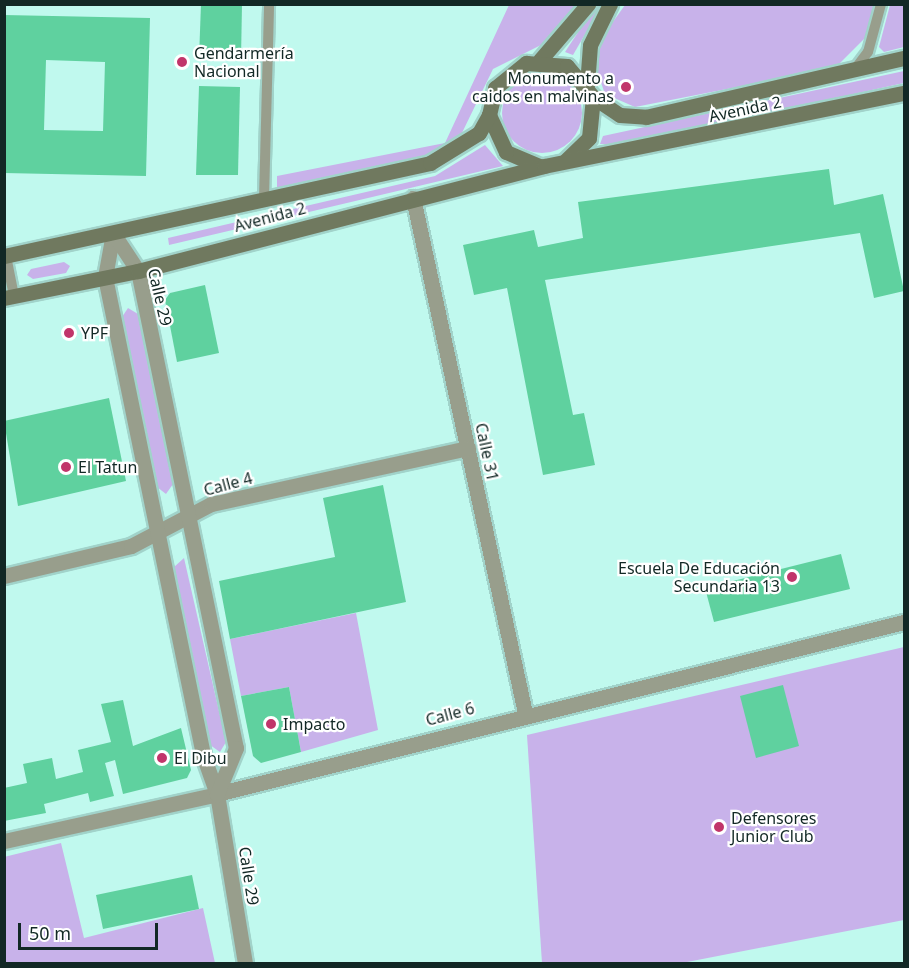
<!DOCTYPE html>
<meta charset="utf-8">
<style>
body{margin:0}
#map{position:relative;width:909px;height:968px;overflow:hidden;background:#c0f9ee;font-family:"Noto Sans",sans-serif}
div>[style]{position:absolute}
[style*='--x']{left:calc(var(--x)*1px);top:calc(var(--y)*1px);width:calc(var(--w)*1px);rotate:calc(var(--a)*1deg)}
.green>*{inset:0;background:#c8b2ea}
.round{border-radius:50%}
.building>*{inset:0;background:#5fd19f}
.roads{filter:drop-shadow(2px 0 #a1d3ca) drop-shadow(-2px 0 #a1d3ca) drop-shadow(0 2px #a1d3ca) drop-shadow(0 -2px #a1d3ca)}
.service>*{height:10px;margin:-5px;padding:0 5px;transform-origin:5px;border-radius:5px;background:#989e8c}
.minor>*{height:15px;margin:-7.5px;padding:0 7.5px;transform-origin:7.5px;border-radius:7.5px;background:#989e8c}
.tertiary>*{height:15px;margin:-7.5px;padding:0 7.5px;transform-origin:7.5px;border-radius:7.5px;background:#989e8c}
.secondary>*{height:15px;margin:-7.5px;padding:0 7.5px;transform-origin:7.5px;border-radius:7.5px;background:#70795f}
.dots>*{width:16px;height:16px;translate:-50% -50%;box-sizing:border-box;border:3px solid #fff;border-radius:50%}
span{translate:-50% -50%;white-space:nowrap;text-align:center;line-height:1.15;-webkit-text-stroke:4.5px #fff;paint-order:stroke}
.poi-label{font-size:16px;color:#122825}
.left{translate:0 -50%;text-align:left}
.right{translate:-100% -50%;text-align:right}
.street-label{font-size:16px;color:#122825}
.frame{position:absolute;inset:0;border:6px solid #122825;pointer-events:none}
.scale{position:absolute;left:18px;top:923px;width:140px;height:27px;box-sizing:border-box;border:3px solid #122825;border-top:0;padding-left:8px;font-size:18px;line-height:21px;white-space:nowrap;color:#122825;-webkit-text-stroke:4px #fff;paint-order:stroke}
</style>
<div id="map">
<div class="green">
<div style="clip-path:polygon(509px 5px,576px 5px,549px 41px,493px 69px,460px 137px,413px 162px,277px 189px,277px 176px,445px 143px)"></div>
<div style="clip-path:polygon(596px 5px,602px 5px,573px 55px,565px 52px)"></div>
<div style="clip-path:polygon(625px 5px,873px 5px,873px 10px,867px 36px,835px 68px,635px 107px,605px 94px,596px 68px,602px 37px)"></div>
<div style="clip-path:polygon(890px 5px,904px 5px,904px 47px,884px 52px,879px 47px)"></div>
<div style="clip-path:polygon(904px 71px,904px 83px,625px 144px,600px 144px,603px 136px)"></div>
<div class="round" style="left:502px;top:73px;width:80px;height:80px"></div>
<div style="clip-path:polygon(485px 145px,503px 166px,169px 245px,168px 238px,435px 176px)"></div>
<div style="clip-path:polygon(64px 262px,70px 266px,66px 273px,33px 279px,27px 275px,31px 269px)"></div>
<div style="clip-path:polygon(128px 308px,138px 314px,173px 484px,166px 494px,157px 487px,122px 317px)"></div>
<div style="clip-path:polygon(184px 558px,226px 742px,220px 752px,210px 745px,173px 568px)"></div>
<div style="clip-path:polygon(356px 613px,378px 730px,301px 752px,289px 687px,241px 696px,230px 639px)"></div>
<div style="clip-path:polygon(904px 647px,904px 920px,682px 963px,542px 963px,527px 735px)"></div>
<div style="clip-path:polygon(61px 843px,84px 938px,203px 908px,215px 963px,5px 963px,4px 857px)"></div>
</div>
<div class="building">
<div style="clip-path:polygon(201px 4px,242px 4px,241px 59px,199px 58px)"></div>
<div style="clip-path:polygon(evenodd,4px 15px,150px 18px,146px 176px,4px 173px,4px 15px,46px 60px,105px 62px,103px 131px,44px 130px,46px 60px)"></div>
<div style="clip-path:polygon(199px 86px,240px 87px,238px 175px,196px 175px)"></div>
<div style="clip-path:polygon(829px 169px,834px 205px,883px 194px,904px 291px,874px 298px,860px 233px,545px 280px,573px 415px,584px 413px,595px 465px,543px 475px,507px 288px,474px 295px,463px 245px,534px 230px,538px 247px,583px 238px,578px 202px)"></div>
<div style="clip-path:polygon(205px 285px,219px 353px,177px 362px,165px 300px,170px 293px)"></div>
<div style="clip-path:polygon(109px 398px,126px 481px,18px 506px,4px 421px)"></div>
<div style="clip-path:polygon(383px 485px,406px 602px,230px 639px,219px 581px,335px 557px,323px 498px)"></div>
<div style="clip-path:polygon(841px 554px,850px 589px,714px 622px,705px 588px)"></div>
<div style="clip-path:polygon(783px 685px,799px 746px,756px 758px,740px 696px)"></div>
<div style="clip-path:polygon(289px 687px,301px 752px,261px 763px,253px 756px,241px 696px)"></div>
<div style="clip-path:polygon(123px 700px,133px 746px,181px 728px,191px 770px,187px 778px,123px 794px,115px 760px,105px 763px,114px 796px,90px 802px,88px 793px,44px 804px,46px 813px,4px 821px,4px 788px,27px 783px,23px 764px,52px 758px,56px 779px,83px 772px,78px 750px,111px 742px,101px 704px)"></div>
<div style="clip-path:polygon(192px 875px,199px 909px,103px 929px,96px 895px)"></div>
</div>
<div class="roads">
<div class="service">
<div style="--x:855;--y:69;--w:21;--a:-53"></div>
<div style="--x:868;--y:52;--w:50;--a:-74.8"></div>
<div style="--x:264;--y:199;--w:195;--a:-88.5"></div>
<div style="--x:6;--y:256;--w:41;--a:78.7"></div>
</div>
<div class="minor">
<div style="--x:413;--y:198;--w:527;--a:77.73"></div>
<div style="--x:4;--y:576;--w:130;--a:-13.3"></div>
<div style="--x:131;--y:546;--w:90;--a:-27.7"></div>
<div style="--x:211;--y:504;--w:263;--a:-12.3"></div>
<div style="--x:4;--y:841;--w:218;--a:-12.4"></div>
<div style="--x:217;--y:794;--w:708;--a:-14.06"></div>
</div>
<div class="tertiary">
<div style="--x:113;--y:233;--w:45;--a:100.3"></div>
<div style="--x:105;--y:277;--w:488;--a:78.4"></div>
<div style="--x:203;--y:755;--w:41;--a:70.3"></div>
<div style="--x:217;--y:794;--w:172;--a:80.6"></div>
<div style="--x:113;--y:233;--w:45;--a:56.7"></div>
<div style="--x:138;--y:271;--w:487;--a:78.4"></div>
<div style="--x:236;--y:748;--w:50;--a:112.4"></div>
</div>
<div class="secondary">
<div style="--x:540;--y:60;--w:74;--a:-49.4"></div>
<div style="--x:587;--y:85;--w:40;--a:-85.7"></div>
<div style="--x:590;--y:45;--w:46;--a:-64"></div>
<div style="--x:593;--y:97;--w:32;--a:34"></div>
<div style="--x:620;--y:115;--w:26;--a:4"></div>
<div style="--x:646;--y:117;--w:265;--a:-12.9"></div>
<div style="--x:539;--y:166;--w:36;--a:-157"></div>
<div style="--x:506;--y:152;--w:41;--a:-114.7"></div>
<div style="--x:489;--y:115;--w:28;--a:-77"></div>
<div style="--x:495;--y:88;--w:40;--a:-39"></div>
<div style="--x:526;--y:63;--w:41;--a:4.2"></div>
<div style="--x:567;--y:66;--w:40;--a:50"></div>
<div style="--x:593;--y:97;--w:41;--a:95.6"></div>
<div style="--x:589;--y:138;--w:32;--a:136"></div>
<div style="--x:4;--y:256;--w:436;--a:-12.3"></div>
<div style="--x:430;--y:163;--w:57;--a:-31.5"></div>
<div style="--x:479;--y:133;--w:21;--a:-61"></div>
<div style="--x:4;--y:298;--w:137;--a:-11.4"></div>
<div style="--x:138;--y:271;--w:419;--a:-14.5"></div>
<div style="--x:544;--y:166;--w:367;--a:-11.5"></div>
</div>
</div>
<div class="dots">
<div style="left:182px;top:62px;background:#c1356a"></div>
<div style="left:626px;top:87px;background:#c1356a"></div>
<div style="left:69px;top:333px;background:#c1356a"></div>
<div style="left:66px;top:467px;background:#c1356a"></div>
<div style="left:792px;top:577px;background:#c1356a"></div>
<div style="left:271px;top:724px;background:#c1356a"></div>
<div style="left:162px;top:758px;background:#c1356a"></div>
<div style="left:719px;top:827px;background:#c1356a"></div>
</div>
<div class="poi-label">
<span class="left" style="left:194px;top:62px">Gendarmería<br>Nacional</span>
<span class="right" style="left:614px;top:87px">Monumento a<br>caidos en malvinas</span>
<span class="left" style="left:81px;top:333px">YPF</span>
<span class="left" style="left:78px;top:467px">El Tatun</span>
<span class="right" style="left:780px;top:577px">Escuela De Educación<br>Secundaria 13</span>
<span class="left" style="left:283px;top:724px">Impacto</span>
<span class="left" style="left:174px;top:758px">El Dibu</span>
<span class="left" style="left:731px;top:827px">Defensores<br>Junior Club</span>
</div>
<div class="street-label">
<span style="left:745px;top:109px;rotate:-12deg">Avenida 2</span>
<span style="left:270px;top:217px;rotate:-15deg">Avenida 2</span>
<span style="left:160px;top:297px;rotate:77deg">Calle 29</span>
<span style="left:487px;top:452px;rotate:78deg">Calle 31</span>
<span style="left:228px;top:484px;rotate:-15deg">Calle 4</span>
<span style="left:450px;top:714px;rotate:-15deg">Calle 6</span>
<span style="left:249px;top:876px;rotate:81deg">Calle 29</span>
</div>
<div class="frame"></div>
<div class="scale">50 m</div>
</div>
